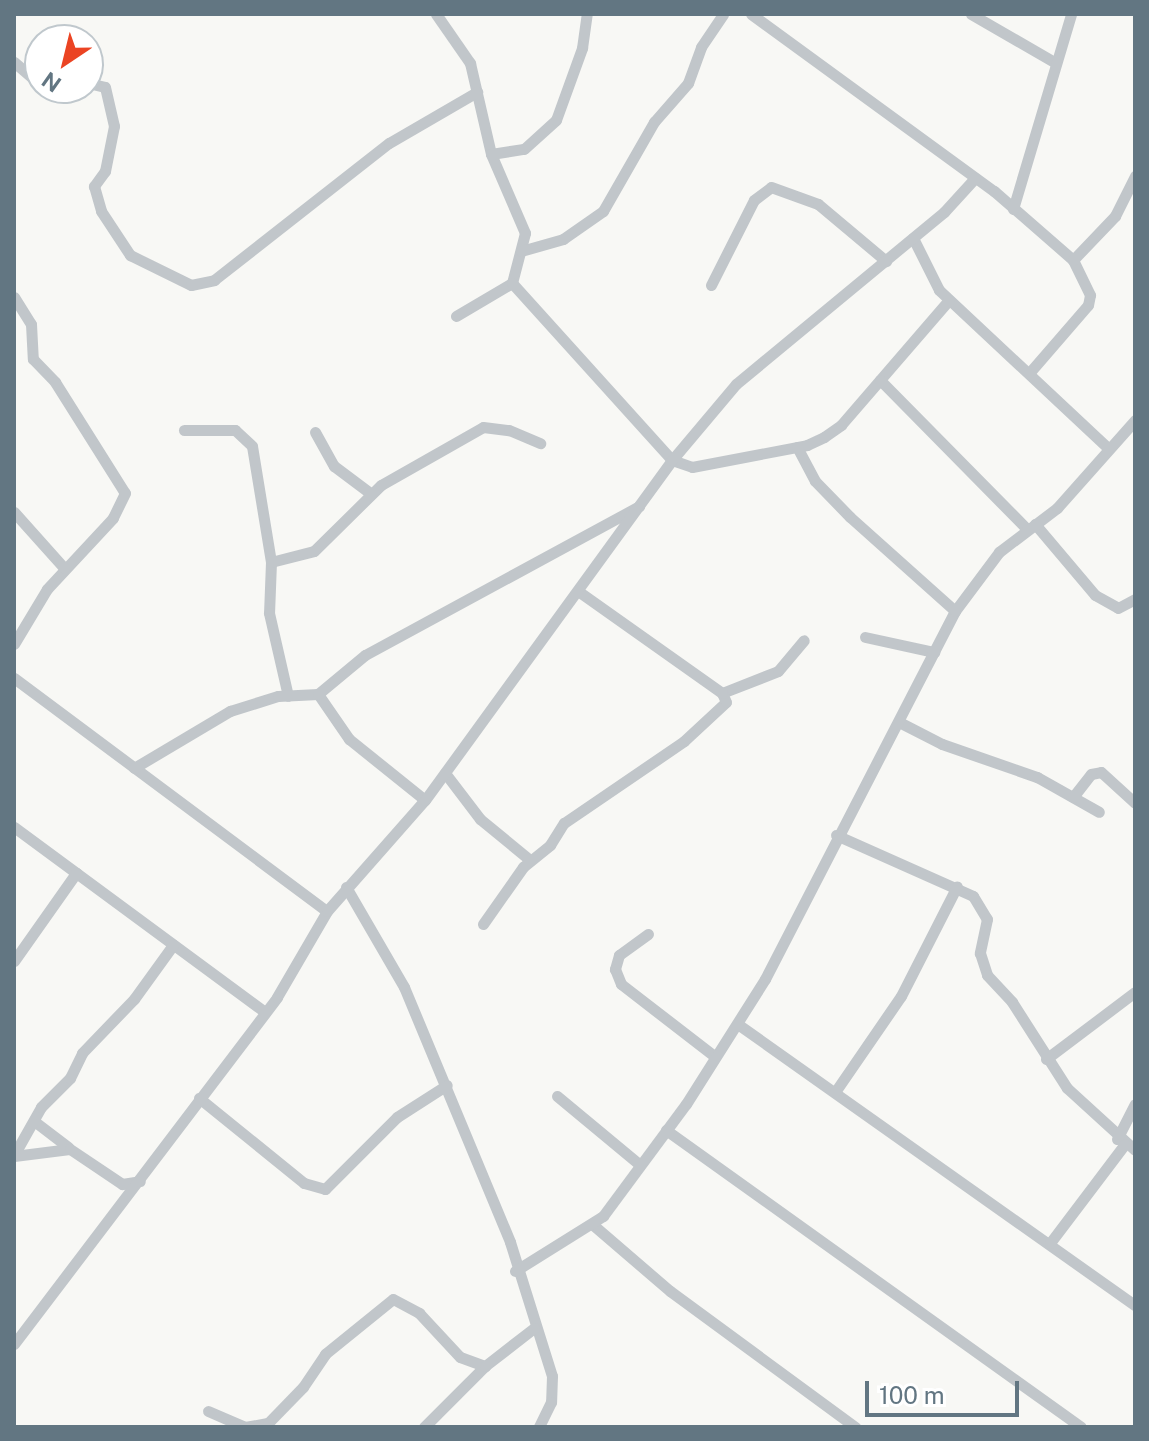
<!DOCTYPE html>
<style>
body{margin:0}
#map{position:relative;width:1149px;height:1441px;overflow:hidden;background:#f8f8f5;font-family:"Public Sans",sans-serif}
div>[style]{position:absolute}
[style*='--x']{left:calc(var(--x)*1px);top:calc(var(--y)*1px);width:calc(var(--w)*1px);rotate:calc(var(--a)*1deg)}
.street>*{height:11px;margin:-5.5px;padding:0 5.5px;transform-origin:5.5px;border-radius:5.5px;background:#c1c6ca}
span{translate:-50% -50%;white-space:nowrap;text-align:center;line-height:1.15;-webkit-text-stroke:8px #fff;paint-order:stroke}
.frame{position:absolute;inset:0;border:16px solid #627682;pointer-events:none}
.north{position:absolute;left:24px;top:24px;width:80px;height:80px;box-sizing:border-box;background:#fff;border:2px solid #c0c8cd;border-radius:50%;rotate:215deg;font-size:22px;font-weight:700;line-height:32px;text-align:center;color:#627682}
.north::after{content:'';display:block;margin:auto;width:28px;height:36px;background:#eb4423;clip-path:polygon(50% 0,100% 100%,50% 72%,0 100%)}
.scale{position:absolute;left:865px;top:1381px;width:154px;height:36px;box-sizing:border-box;border:4px solid #627682;border-top:0;padding-left:10px;font-size:24px;line-height:28px;white-space:nowrap;color:#627682;-webkit-text-stroke:6px #fff;paint-order:stroke}
</style>
<div id="map">
<div class="street">
<div style="--x:436;--y:14;--w:60;--a:55.2"></div>
<div style="--x:470;--y:63;--w:93;--a:77"></div>
<div style="--x:491;--y:154;--w:86;--a:66.7"></div>
<div style="--x:525;--y:233;--w:52;--a:104.6"></div>
<div style="--x:512;--y:283;--w:65;--a:149.5"></div>
<div style="--x:751;--y:14;--w:301;--a:36.1"></div>
<div style="--x:994;--y:191;--w:105;--a:41.1"></div>
<div style="--x:1073;--y:260;--w:39;--a:64"></div>
<div style="--x:1090;--y:295;--w:10;--a:101"></div>
<div style="--x:1088;--y:305;--w:90;--a:130.9"></div>
<div style="--x:971;--y:14;--w:98;--a:30"></div>
<div style="--x:14;--y:62;--w:35;--a:41"></div>
<div style="--x:88;--y:83;--w:17;--a:13"></div>
<div style="--x:105;--y:87;--w:40;--a:77"></div>
<div style="--x:114;--y:126;--w:46;--a:101.3"></div>
<div style="--x:105;--y:171;--w:19;--a:126"></div>
<div style="--x:94;--y:186;--w:26;--a:74"></div>
<div style="--x:101;--y:211;--w:53;--a:56.6"></div>
<div style="--x:130;--y:255;--w:68;--a:26.2"></div>
<div style="--x:191;--y:285;--w:24;--a:-12"></div>
<div style="--x:214;--y:280;--w:222;--a:-38.1"></div>
<div style="--x:389;--y:143;--w:102;--a:-30.1"></div>
<div style="--x:491;--y:154;--w:33;--a:-9"></div>
<div style="--x:524;--y:149;--w:43;--a:-42.2"></div>
<div style="--x:556;--y:120;--w:77;--a:-70.1"></div>
<div style="--x:582;--y:48;--w:34;--a:-82"></div>
<div style="--x:1013;--y:209;--w:203;--a:-73.4"></div>
<div style="--x:913;--y:238;--w:58;--a:63.4"></div>
<div style="--x:939;--y:290;--w:231;--a:43.1"></div>
<div style="--x:521;--y:251;--w:44;--a:-15.9"></div>
<div style="--x:563;--y:239;--w:49;--a:-35"></div>
<div style="--x:603;--y:211;--w:103;--a:-60.2"></div>
<div style="--x:654;--y:122;--w:52;--a:-48.9"></div>
<div style="--x:688;--y:83;--w:38;--a:-70"></div>
<div style="--x:701;--y:47;--w:40;--a:-56"></div>
<div style="--x:1073;--y:260;--w:61;--a:-46.3"></div>
<div style="--x:1115;--y:216;--w:45;--a:-63.4"></div>
<div style="--x:512;--y:283;--w:239;--a:47.9"></div>
<div style="--x:672;--y:460;--w:21;--a:19"></div>
<div style="--x:692;--y:467;--w:117;--a:-10.8"></div>
<div style="--x:807;--y:445;--w:19;--a:-25"></div>
<div style="--x:824;--y:437;--w:21;--a:-35"></div>
<div style="--x:841;--y:425;--w:165;--a:-49.2"></div>
<div style="--x:711;--y:285;--w:95;--a:-63.2"></div>
<div style="--x:754;--y:200;--w:21;--a:-37"></div>
<div style="--x:771;--y:187;--w:50;--a:19.9"></div>
<div style="--x:818;--y:204;--w:89;--a:40"></div>
<div style="--x:14;--y:297;--w:32;--a:58"></div>
<div style="--x:31;--y:324;--w:35;--a:87"></div>
<div style="--x:33;--y:359;--w:32;--a:46"></div>
<div style="--x:55;--y:382;--w:131;--a:57.8"></div>
<div style="--x:125;--y:493;--w:28;--a:116"></div>
<div style="--x:113;--y:518;--w:97;--a:132.9"></div>
<div style="--x:47;--y:589;--w:64;--a:121"></div>
<div style="--x:880;--y:380;--w:209;--a:45.4"></div>
<div style="--x:184;--y:430;--w:51;--a:0"></div>
<div style="--x:235;--y:430;--w:23;--a:43"></div>
<div style="--x:252;--y:446;--w:118;--a:80.7"></div>
<div style="--x:271;--y:562;--w:51;--a:92.2"></div>
<div style="--x:269;--y:613;--w:85;--a:77.1"></div>
<div style="--x:315;--y:432;--w:39;--a:61"></div>
<div style="--x:334;--y:466;--w:45;--a:36.9"></div>
<div style="--x:797;--y:447;--w:38;--a:62"></div>
<div style="--x:815;--y:481;--w:50;--a:45.8"></div>
<div style="--x:850;--y:517;--w:141;--a:41.8"></div>
<div style="--x:14;--y:512;--w:75;--a:48.2"></div>
<div style="--x:1035;--y:524;--w:93;--a:49.8"></div>
<div style="--x:1095;--y:595;--w:26;--a:29"></div>
<div style="--x:1118;--y:608;--w:19;--a:-28"></div>
<div style="--x:271;--y:562;--w:44;--a:-14.3"></div>
<div style="--x:314;--y:551;--w:94;--a:-44.6"></div>
<div style="--x:381;--y:485;--w:117;--a:-29.6"></div>
<div style="--x:483;--y:427;--w:26;--a:7"></div>
<div style="--x:509;--y:430;--w:34;--a:23"></div>
<div style="--x:865;--y:637;--w:71;--a:12.3"></div>
<div style="--x:14;--y:678;--w:390;--a:36.7"></div>
<div style="--x:722;--y:693;--w:60;--a:-21.4"></div>
<div style="--x:778;--y:671;--w:40;--a:-50"></div>
<div style="--x:318;--y:694;--w:55;--a:55.4"></div>
<div style="--x:349;--y:739;--w:97;--a:38.8"></div>
<div style="--x:899;--y:722;--w:48;--a:27.1"></div>
<div style="--x:942;--y:744;--w:101;--a:19.2"></div>
<div style="--x:1037;--y:777;--w:71;--a:29.4"></div>
<div style="--x:134;--y:768;--w:112;--a:-30.7"></div>
<div style="--x:230;--y:711;--w:50;--a:-17.4"></div>
<div style="--x:278;--y:696;--w:40;--a:-2.9"></div>
<div style="--x:318;--y:694;--w:61;--a:-39.7"></div>
<div style="--x:365;--y:655;--w:312;--a:-28.5"></div>
<div style="--x:445;--y:773;--w:58;--a:52.7"></div>
<div style="--x:480;--y:819;--w:65;--a:39.4"></div>
<div style="--x:1073;--y:797;--w:29;--a:-52"></div>
<div style="--x:1091;--y:774;--w:10;--a:-11"></div>
<div style="--x:1101;--y:772;--w:46;--a:42.4"></div>
<div style="--x:14;--y:827;--w:312;--a:36.4"></div>
<div style="--x:836;--y:835;--w:150;--a:24"></div>
<div style="--x:973;--y:896;--w:27;--a:59"></div>
<div style="--x:987;--y:919;--w:35;--a:102"></div>
<div style="--x:980;--y:953;--w:23;--a:72"></div>
<div style="--x:987;--y:975;--w:37;--a:47"></div>
<div style="--x:1012;--y:1002;--w:102;--a:57.4"></div>
<div style="--x:1067;--y:1088;--w:92;--a:42.4"></div>
<div style="--x:346;--y:887;--w:116;--a:59.9"></div>
<div style="--x:404;--y:987;--w:276;--a:67.4"></div>
<div style="--x:510;--y:1242;--w:140;--a:72.6"></div>
<div style="--x:552;--y:1376;--w:26;--a:92"></div>
<div style="--x:551;--y:1402;--w:28;--a:116"></div>
<div style="--x:483;--y:924;--w:70;--a:-54.9"></div>
<div style="--x:523;--y:867;--w:35;--a:-39"></div>
<div style="--x:550;--y:845;--w:26;--a:-58"></div>
<div style="--x:564;--y:823;--w:145;--a:-34.3"></div>
<div style="--x:684;--y:741;--w:57;--a:-42.9"></div>
<div style="--x:726;--y:702;--w:10;--a:-114"></div>
<div style="--x:722;--y:693;--w:176;--a:-144.7"></div>
<div style="--x:648;--y:934;--w:36;--a:144"></div>
<div style="--x:619;--y:955;--w:15;--a:106"></div>
<div style="--x:615;--y:969;--w:16;--a:68"></div>
<div style="--x:621;--y:984;--w:118;--a:37.7"></div>
<div style="--x:14;--y:961;--w:108;--a:-54.8"></div>
<div style="--x:739;--y:1025;--w:485;--a:35.3"></div>
<div style="--x:1046;--y:1059;--w:111;--a:-37"></div>
<div style="--x:835;--y:1092;--w:116;--a:-55.5"></div>
<div style="--x:901;--y:996;--w:123;--a:-63"></div>
<div style="--x:557;--y:1096;--w:108;--a:39.7"></div>
<div style="--x:199;--y:1098;--w:135;--a:39"></div>
<div style="--x:304;--y:1183;--w:22;--a:16"></div>
<div style="--x:325;--y:1189;--w:102;--a:-45"></div>
<div style="--x:397;--y:1117;--w:59;--a:-32.6"></div>
<div style="--x:34;--y:1121;--w:43;--a:37.4"></div>
<div style="--x:666;--y:1130;--w:510;--a:35.59"></div>
<div style="--x:1117;--y:1139;--w:39;--a:-63"></div>
<div style="--x:14;--y:1155;--w:55;--a:-60.6"></div>
<div style="--x:41;--y:1107;--w:41;--a:-45"></div>
<div style="--x:70;--y:1078;--w:28;--a:-64"></div>
<div style="--x:82;--y:1053;--w:75;--a:-46.1"></div>
<div style="--x:134;--y:999;--w:67;--a:-54.2"></div>
<div style="--x:14;--y:1156;--w:56;--a:-7.1"></div>
<div style="--x:70;--y:1149;--w:63;--a:33.9"></div>
<div style="--x:122;--y:1184;--w:18;--a:-9"></div>
<div style="--x:592;--y:1224;--w:103;--a:40.7"></div>
<div style="--x:670;--y:1291;--w:230;--a:36.3"></div>
<div style="--x:1050;--y:1243;--w:124;--a:-52.9"></div>
<div style="--x:515;--y:1271;--w:104;--a:-32"></div>
<div style="--x:603;--y:1216;--w:139;--a:-53.5"></div>
<div style="--x:686;--y:1104;--w:148;--a:-57.7"></div>
<div style="--x:765;--y:979;--w:414;--a:-62.7"></div>
<div style="--x:955;--y:611;--w:74;--a:-53.3"></div>
<div style="--x:999;--y:552;--w:73;--a:-37.2"></div>
<div style="--x:1057;--y:508;--w:118;--a:-48.4"></div>
<div style="--x:14;--y:1344;--w:435;--a:-52.8"></div>
<div style="--x:277;--y:997;--w:99;--a:-59.8"></div>
<div style="--x:327;--y:911;--w:148;--a:-48.6"></div>
<div style="--x:425;--y:800;--w:420;--a:-54"></div>
<div style="--x:672;--y:460;--w:99;--a:-49.9"></div>
<div style="--x:736;--y:384;--w:270;--a:-39.6"></div>
<div style="--x:944;--y:212;--w:46;--a:-47.6"></div>
<div style="--x:208;--y:1411;--w:40;--a:23.4"></div>
<div style="--x:245;--y:1427;--w:23;--a:-10"></div>
<div style="--x:268;--y:1423;--w:50;--a:-45.8"></div>
<div style="--x:303;--y:1387;--w:40;--a:-56"></div>
<div style="--x:325;--y:1354;--w:87;--a:-39"></div>
<div style="--x:393;--y:1299;--w:30;--a:28"></div>
<div style="--x:419;--y:1313;--w:60;--a:47"></div>
<div style="--x:460;--y:1357;--w:27;--a:20"></div>
<div style="--x:424;--y:1427;--w:86;--a:-45"></div>
<div style="--x:485;--y:1366;--w:62;--a:-37.8"></div>
</div>
<div class="frame"></div>
<div class="north">N</div>
<div class="scale">100 m</div>
</div>
